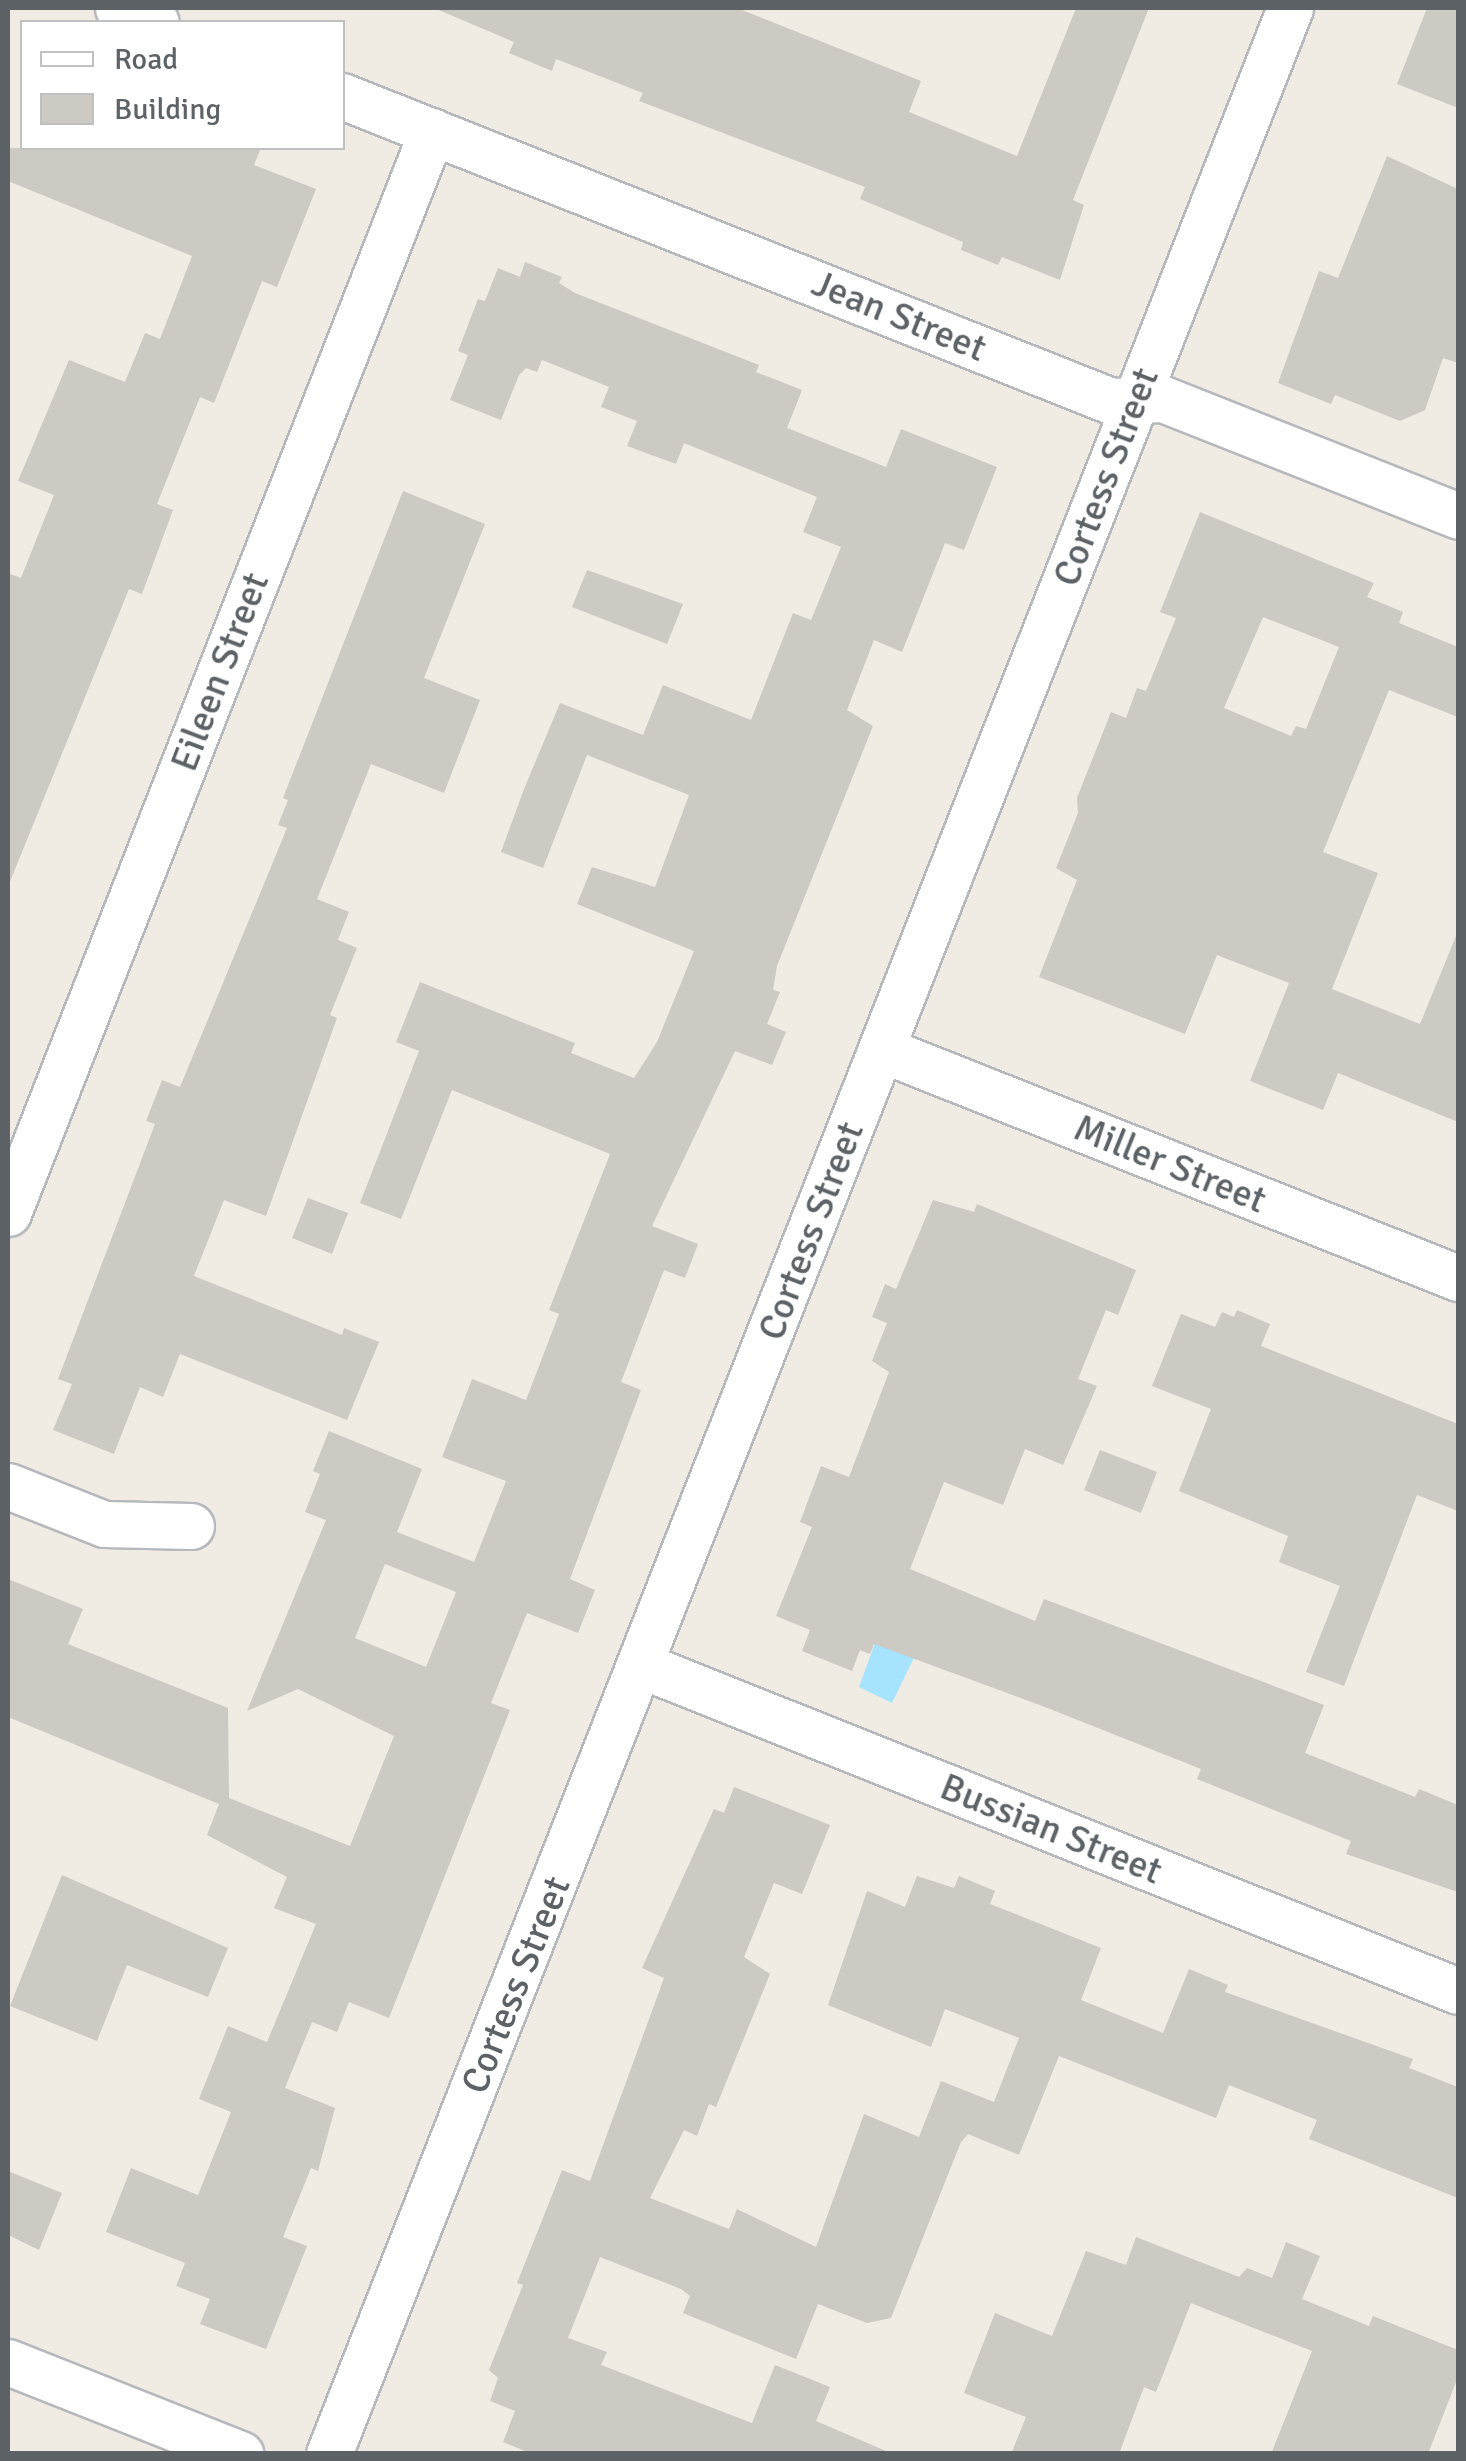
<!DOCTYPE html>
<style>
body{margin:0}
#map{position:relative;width:1466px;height:2461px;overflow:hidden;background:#f0ece4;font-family:Signika,sans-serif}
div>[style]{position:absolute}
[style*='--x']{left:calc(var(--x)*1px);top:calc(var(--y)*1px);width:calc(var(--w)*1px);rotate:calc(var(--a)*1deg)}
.water>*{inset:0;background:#a5e3ff}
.building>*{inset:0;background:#cdc9c3}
.roads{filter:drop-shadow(2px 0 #b5b8bc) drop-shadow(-2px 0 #b5b8bc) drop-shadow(0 2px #b5b8bc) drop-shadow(0 -2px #b5b8bc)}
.minor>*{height:45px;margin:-22.5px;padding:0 22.5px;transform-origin:22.5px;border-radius:22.5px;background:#fff}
span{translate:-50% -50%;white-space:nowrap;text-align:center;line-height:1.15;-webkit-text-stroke:8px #fff;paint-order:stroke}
.street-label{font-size:38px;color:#5c6266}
.frame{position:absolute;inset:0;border:10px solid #5c6266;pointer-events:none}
.legend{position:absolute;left:20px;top:20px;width:325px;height:130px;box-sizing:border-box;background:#fff;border:2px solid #bec0c2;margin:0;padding:12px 18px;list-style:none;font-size:30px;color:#5c6266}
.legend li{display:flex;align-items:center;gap:20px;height:50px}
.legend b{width:50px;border:2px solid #bec0c2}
</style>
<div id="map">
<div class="water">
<div style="clip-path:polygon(878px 1635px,920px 1645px,892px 1703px,859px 1687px)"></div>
</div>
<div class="building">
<div style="clip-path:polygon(434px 8px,737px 8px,921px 81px,909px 112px,1017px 156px,1076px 8px,1149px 8px,1073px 200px,1084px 205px,1060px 280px,1002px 257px,998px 265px,961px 250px,963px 242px,860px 199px,865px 187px,639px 101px,643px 93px,556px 59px,552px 71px,509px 53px,514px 42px)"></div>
<div style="clip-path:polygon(1427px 8px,1458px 8px,1458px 108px,1397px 84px)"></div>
<div style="clip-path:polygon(8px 148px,261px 148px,254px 165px,316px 189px,277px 287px,262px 281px,214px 403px,200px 397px,157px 504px,173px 510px,142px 594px,129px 589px,9px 884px,8px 573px,21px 578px,54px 495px,18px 481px,69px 360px,125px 382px,145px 333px,160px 339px,192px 256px,8px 181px)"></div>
<div style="clip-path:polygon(1387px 156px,1458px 189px,1458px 363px,1443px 358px,1425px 410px,1400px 421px,1335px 395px,1331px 404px,1278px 383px,1319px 271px,1338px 278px)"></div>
<div style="clip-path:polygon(evenodd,525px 262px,562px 277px,559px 283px,575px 293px,759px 365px,756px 372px,802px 390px,787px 428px,886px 467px,901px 429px,997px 467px,964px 550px,945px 543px,902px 652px,874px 640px,847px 710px,873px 726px,777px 966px,773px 990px,780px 992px,767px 1024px,786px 1032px,772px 1065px,735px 1051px,652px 1226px,698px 1244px,685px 1278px,664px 1270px,621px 1382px,641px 1390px,570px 1579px,595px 1590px,578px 1633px,527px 1613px,491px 1703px,510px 1710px,389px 2018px,349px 2002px,337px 2032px,312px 2022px,285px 2088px,335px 2108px,318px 2171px,311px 2168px,283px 2237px,307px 2246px,266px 2349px,200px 2324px,210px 2299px,176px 2286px,185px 2263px,106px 2232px,131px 2168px,198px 2195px,231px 2112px,199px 2099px,228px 2026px,267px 2042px,316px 1924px,274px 1908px,287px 1877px,207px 1835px,219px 1804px,8px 1717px,8px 1579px,83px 1609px,68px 1644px,228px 1708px,229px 1798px,350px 1846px,394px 1736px,298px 1689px,247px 1711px,326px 1520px,305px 1512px,320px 1474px,313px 1471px,329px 1431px,422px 1469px,397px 1532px,474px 1562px,506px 1481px,442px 1457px,472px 1379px,526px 1400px,559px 1314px,549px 1310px,610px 1154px,452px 1090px,401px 1219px,360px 1203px,419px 1051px,396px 1042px,420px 982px,575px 1043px,571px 1053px,634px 1078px,657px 1042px,694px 951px,577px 904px,592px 867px,655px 887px,689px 795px,587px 755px,543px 868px,501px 852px,524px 789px,560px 703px,643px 735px,663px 685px,751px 720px,793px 613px,811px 620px,841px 547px,803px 532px,817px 497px,684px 443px,676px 464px,627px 446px,637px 421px,601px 407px,609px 387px,542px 360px,537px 372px,526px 368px,519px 375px,501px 420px,450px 400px,468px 355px,458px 351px,478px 299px,485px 301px,498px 268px,520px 277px,525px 262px,385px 1564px,456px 1592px,426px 1667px,355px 1638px,385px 1564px)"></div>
<div style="clip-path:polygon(403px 491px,485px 524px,424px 678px,480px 700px,444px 793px,371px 764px,317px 899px,349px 912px,338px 940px,357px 948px,330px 1015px,337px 1018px,266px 1216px,224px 1200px,194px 1276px,342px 1335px,344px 1328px,379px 1342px,347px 1420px,180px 1354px,163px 1397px,140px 1387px,114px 1454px,53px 1430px,72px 1384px,58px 1379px,155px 1124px,146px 1121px,162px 1080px,180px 1087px,287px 828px,278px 825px,288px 800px,283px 798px)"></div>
<div style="clip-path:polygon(evenodd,1200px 512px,1374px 583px,1367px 597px,1403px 612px,1399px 623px,1458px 647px,1458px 717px,1389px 690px,1323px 852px,1378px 873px,1332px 989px,1420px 1024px,1458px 931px,1458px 1122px,1338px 1073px,1323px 1110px,1250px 1081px,1289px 983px,1217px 955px,1185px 1034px,1039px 977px,1077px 880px,1056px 868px,1078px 813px,1077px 798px,1111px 712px,1126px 718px,1137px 688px,1146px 691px,1176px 618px,1160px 612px,1200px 512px,1263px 617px,1339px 647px,1306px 729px,1296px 726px,1291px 736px,1224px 708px,1263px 617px)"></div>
<div style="clip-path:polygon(587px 570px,683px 604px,667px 644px,572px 607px)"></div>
<div style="clip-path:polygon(308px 1198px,348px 1213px,332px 1254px,292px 1238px)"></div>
<div style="clip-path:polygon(933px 1200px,974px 1212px,977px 1204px,1136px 1270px,1118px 1315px,1106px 1310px,1078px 1379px,1097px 1386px,1063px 1465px,1025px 1449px,1003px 1505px,944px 1482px,910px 1569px,1035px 1621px,1044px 1599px,1324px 1705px,1305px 1753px,1415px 1797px,1419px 1789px,1458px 1805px,1458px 1892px,1346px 1854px,1351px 1841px,1197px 1779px,1201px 1769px,1045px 1707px,874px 1644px,870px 1654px,860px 1650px,852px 1671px,802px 1651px,810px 1630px,776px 1616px,812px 1527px,800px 1522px,821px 1466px,849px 1477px,889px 1372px,872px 1361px,887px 1323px,872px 1317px,885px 1284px,896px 1289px)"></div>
<div style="clip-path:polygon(1237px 1310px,1270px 1324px,1261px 1346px,1458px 1424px,1458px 1511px,1417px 1495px,1344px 1686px,1306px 1672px,1340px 1586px,1279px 1562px,1288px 1536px,1179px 1491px,1211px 1409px,1152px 1386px,1181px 1314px,1215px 1327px,1222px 1312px,1234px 1317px)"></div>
<div style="clip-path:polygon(1100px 1450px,1157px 1472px,1141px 1513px,1084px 1490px)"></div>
<div style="clip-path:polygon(734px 1787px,830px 1825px,802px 1894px,774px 1883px,744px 1957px,770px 1974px,716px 2107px,709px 2104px,697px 2136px,684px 2130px,650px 2198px,729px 2229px,737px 2209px,816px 2247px,864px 2114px,919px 2137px,941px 2081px,994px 2102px,1019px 2038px,945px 2009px,931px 2047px,828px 2005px,867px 1891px,905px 1907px,917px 1876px,954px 1888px,959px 1876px,995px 1891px,990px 1904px,1101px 1948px,1081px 2000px,1163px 2033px,1189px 1969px,1228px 1985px,1225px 1992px,1413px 2059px,1409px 2068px,1458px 2087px,1458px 2198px,1309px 2139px,1317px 2120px,1229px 2085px,1216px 2118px,1059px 2056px,1019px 2155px,968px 2134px,961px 2142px,891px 2318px,867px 2323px,818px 2304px,796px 2359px,683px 2313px,690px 2296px,681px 2289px,600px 2257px,568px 2338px,607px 2352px,601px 2365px,752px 2423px,775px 2365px,830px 2387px,816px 2421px,893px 2454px,532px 2454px,503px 2442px,515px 2411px,490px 2401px,498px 2378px,489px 2370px,523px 2285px,517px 2283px,562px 2170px,590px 2181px,664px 1978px,642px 1968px,714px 1809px,724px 1813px)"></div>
<div style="clip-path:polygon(62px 1875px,228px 1948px,208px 1997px,127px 1965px,97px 2041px,10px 2006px)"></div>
<div style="clip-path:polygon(8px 2171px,62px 2193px,39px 2250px,8px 2235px)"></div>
<div style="clip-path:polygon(1136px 2237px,1239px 2277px,1247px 2268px,1272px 2278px,1286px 2242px,1320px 2256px,1302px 2299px,1369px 2326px,1373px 2316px,1458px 2350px,1458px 2377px,1428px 2454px,1271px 2454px,1312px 2351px,1191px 2303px,1156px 2392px,1144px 2387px,1119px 2454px,1011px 2454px,1026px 2417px,964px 2393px,995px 2313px,1052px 2336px,1086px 2251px,1126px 2265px)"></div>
</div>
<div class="roads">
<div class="minor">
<div style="--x:118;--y:8;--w:40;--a:20.2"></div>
<div style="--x:342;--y:96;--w:827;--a:21.63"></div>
<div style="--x:1111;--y:401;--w:52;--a:-2.2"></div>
<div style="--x:1163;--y:399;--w:317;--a:21.6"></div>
<div style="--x:881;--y:1049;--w:621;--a:21.65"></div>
<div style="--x:8;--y:1213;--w:1162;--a:-68.6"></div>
<div style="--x:8;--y:1486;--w:103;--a:21.6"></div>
<div style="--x:104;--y:1524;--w:87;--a:1.3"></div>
<div style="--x:643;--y:1666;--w:877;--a:21.74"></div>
<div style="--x:8;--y:2362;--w:250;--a:21.6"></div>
<div style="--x:329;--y:2454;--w:2628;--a:-68.55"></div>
</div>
</div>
<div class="street-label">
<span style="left:899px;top:316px;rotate:22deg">Jean Street</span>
<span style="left:1106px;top:477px;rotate:-69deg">Cortess Street</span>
<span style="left:220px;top:672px;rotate:-69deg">Eileen Street</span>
<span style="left:1170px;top:1164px;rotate:22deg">Miller Street</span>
<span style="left:811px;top:1231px;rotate:-69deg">Cortess Street</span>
<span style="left:1051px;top:1829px;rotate:22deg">Bussian Street</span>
<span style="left:516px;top:1985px;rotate:-68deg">Cortess Street</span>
</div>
<div class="frame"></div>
<ul class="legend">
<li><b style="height:12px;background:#fff"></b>Road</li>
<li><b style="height:28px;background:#cdc9c3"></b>Building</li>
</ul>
</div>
